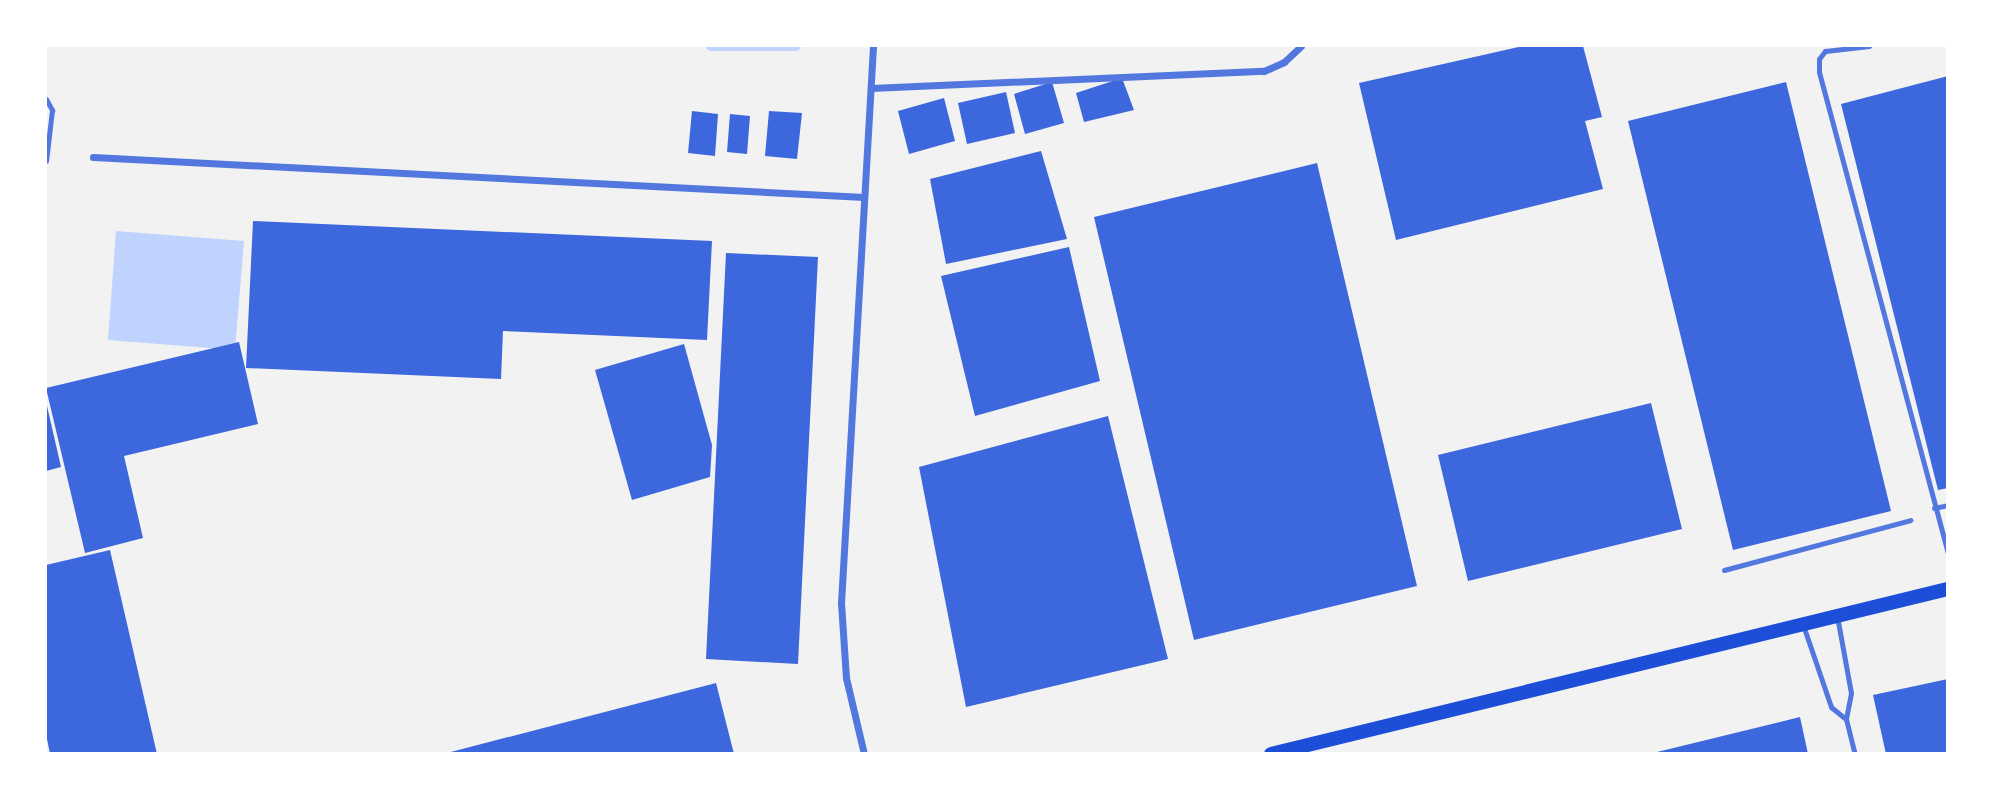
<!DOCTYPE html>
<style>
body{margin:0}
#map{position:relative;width:1993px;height:799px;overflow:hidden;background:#f2f2f2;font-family:"Libre Baskerville",serif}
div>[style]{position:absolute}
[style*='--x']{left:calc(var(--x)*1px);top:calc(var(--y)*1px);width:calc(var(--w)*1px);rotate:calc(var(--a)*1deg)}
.water>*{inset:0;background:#bfd3fe}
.stream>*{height:10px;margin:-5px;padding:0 5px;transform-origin:5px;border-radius:5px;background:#bfd3fe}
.building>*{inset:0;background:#3d67dc}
.service>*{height:5px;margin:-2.5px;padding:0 2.5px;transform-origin:2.5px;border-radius:2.5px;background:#5277de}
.minor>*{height:7px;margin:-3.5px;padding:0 3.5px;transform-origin:3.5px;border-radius:3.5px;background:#5277de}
.secondary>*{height:14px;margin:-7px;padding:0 7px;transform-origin:7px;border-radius:7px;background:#1d4ed8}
span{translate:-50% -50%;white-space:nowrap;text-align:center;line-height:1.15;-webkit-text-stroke:7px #fff;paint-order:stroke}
.frame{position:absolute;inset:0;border:47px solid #fff;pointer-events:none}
</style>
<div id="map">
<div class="water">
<div style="clip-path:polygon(116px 231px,244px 241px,235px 350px,108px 340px)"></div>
</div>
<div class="stream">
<div style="--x:711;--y:46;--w:85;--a:0"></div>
</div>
<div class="building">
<div style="clip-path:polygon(1523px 46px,1583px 46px,1602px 117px,1585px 121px,1603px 189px,1396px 240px,1359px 83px)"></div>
<div style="clip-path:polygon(1948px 76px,1948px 488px,1938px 490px,1841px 104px)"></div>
<div style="clip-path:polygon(1122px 78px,1134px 110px,1084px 122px,1076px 93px)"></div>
<div style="clip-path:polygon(1052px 82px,1064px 123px,1025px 134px,1014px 94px)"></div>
<div style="clip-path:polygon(1786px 82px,1891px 511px,1733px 550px,1628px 121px)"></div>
<div style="clip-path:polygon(1006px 92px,1015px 133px,967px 144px,958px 103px)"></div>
<div style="clip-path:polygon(944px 98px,955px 141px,909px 154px,898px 111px)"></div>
<div style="clip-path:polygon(692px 111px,718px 114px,715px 156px,688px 153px)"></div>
<div style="clip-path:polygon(769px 111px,802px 113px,797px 159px,765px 156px)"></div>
<div style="clip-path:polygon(730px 114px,750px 116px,747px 154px,727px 152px)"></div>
<div style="clip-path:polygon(1041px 151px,1067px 239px,946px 264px,930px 179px)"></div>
<div style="clip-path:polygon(1317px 163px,1417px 586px,1194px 640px,1094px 217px)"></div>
<div style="clip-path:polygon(253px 221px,712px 241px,707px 340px,503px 331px,501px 379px,246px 368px)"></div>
<div style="clip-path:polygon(1069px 247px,1100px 381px,975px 416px,941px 276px)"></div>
<div style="clip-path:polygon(726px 253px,818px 257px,798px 664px,706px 659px)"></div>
<div style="clip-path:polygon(239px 342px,258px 424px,124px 456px,143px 538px,85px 553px,46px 388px)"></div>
<div style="clip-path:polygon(684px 344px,712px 445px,710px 477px,632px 500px,595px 370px)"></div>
<div style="clip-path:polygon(1651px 403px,1682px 529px,1468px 581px,1438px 455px)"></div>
<div style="clip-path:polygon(47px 406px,61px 467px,46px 471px,46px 406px)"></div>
<div style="clip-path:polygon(1108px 416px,1168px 659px,966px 707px,919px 467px)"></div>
<div style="clip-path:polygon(110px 550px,157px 754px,50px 754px,46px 734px,46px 565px)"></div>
<div style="clip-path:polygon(1948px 679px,1948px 754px,1886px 754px,1873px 695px)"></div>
<div style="clip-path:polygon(716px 683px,734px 754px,447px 754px,447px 753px)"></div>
<div style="clip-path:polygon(1800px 717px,1808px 754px,1654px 754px,1653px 753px)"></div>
</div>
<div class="service">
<div style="--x:1869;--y:46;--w:44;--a:173.5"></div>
<div style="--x:1825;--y:51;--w:10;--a:127"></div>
<div style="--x:1819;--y:59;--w:13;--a:90"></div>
<div style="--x:1819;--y:72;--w:499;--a:75"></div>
<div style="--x:46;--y:99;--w:13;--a:61"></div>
<div style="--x:52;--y:110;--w:51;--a:96.7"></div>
<div style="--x:1934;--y:508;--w:14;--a:-12"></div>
<div style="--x:1724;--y:570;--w:193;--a:-15"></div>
<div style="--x:1837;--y:616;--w:78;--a:79.7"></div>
<div style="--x:1851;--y:693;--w:26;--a:101"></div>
<div style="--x:1846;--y:719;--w:36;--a:76"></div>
<div style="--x:1803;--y:625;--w:87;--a:71.1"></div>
<div style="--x:1831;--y:707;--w:19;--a:39"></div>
</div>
<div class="minor">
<div style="--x:871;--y:88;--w:393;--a:-2.5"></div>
<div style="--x:1264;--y:71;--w:22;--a:-24"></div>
<div style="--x:1284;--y:62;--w:23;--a:-43"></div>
<div style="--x:93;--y:157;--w:772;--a:2.97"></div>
<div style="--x:864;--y:754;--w:78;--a:-103.3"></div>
<div style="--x:846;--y:678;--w:75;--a:-93.8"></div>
<div style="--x:841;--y:603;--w:558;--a:-86.71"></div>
</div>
<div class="secondary">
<div style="--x:1271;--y:754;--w:697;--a:-13.7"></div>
</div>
<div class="frame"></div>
</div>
